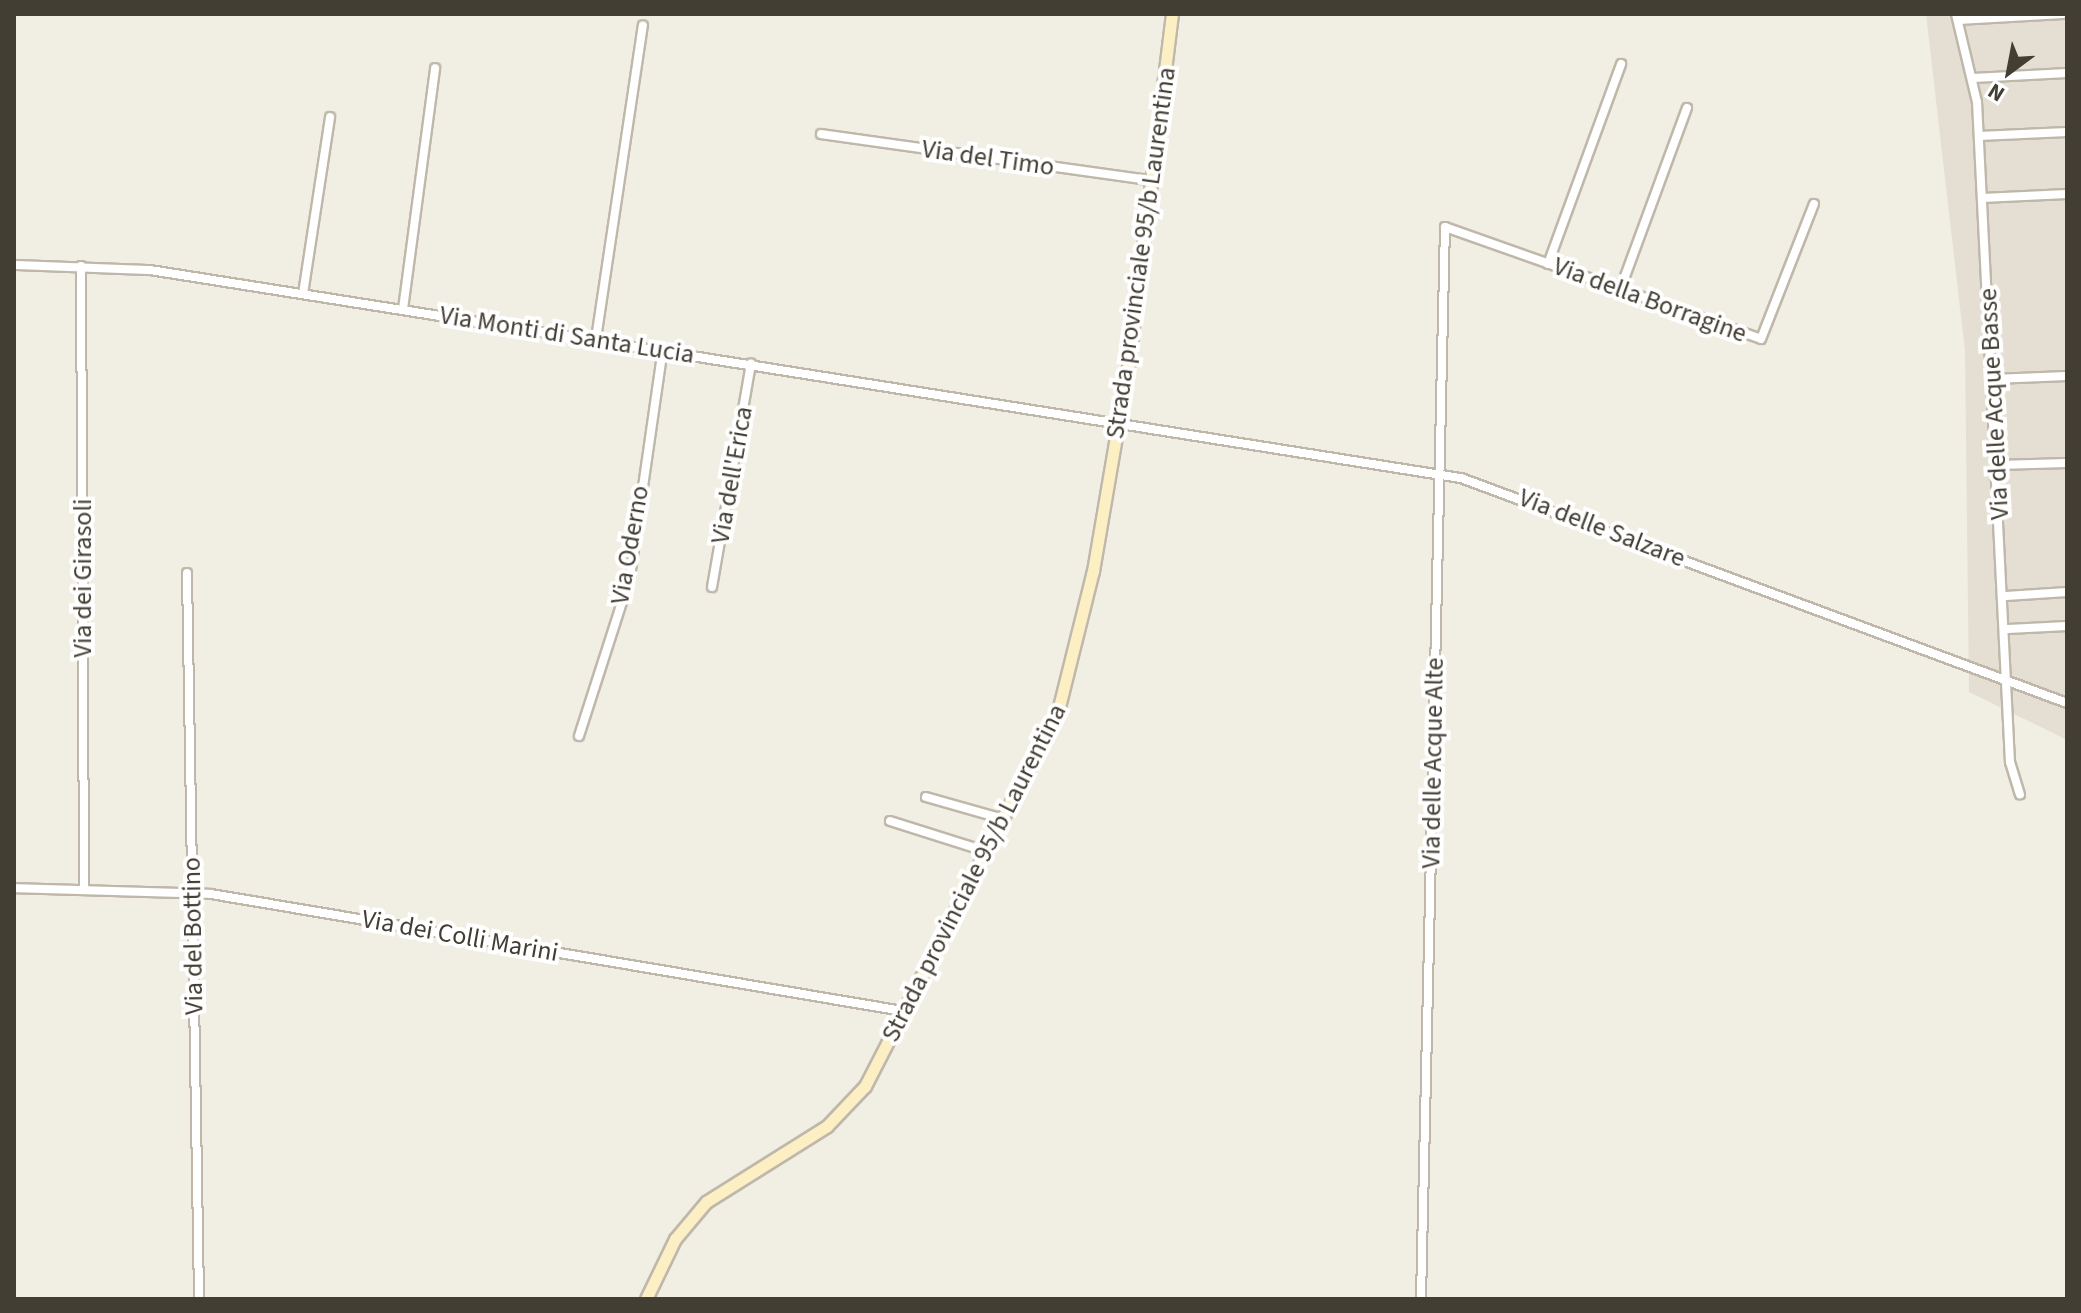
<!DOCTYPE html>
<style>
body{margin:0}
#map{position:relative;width:2081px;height:1313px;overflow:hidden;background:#f1eee4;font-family:"Source Sans 3",sans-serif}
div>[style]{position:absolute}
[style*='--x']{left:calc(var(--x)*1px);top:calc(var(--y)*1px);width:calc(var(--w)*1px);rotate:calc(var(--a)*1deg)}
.residential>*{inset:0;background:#e5dfd3}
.roads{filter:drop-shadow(2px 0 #bfb8aa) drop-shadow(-2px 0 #bfb8aa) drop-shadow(0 2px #bfb8aa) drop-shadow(0 -2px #bfb8aa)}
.street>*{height:8px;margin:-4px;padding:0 4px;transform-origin:4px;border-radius:4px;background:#fff}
.secondary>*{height:11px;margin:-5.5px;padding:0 5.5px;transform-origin:5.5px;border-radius:5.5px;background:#fcefc4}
span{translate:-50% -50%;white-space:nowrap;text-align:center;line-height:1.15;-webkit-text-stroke:8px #fff;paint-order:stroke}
.street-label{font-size:26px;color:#433e34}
.frame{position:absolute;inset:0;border:16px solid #433e34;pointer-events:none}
.north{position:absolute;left:1969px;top:32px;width:80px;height:80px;-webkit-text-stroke:6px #fff;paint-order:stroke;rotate:212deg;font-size:22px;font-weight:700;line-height:32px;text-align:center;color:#433e34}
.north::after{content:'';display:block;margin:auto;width:28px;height:36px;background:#433e34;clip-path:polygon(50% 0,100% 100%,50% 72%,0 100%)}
</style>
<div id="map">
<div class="residential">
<div style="clip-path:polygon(1926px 14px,2067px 14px,2067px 740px,1969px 692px,1965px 351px)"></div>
</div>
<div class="roads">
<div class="street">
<div style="--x:1956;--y:14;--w:90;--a:76.6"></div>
<div style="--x:1977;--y:102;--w:661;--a:87.14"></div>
<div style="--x:2010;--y:762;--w:34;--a:73"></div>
<div style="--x:1958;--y:20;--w:105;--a:-3.3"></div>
<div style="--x:1973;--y:78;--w:94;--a:-3"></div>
<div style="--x:821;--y:134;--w:336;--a:8"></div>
<div style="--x:1979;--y:136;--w:88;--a:-2.6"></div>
<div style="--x:1982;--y:198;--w:85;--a:-2.7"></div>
<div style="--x:1548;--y:264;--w:213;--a:-69.9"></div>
<div style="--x:14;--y:265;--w:136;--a:2.1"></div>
<div style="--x:150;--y:270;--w:1327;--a:9.02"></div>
<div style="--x:1461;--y:478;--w:646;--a:20.37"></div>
<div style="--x:81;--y:266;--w:623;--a:89.72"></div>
<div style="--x:1620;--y:290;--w:194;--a:-69.8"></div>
<div style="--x:303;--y:294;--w:179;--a:-81.3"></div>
<div style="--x:403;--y:309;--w:243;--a:-82.4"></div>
<div style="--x:596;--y:339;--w:317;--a:-81.5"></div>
<div style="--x:1993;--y:379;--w:74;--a:-2.3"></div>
<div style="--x:1998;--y:465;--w:69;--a:-1.7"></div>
<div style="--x:187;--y:573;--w:726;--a:89.05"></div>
<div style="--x:712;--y:587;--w:227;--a:-80.1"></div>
<div style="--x:2006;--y:596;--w:61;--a:-3.8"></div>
<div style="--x:2008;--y:629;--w:59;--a:-2.9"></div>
<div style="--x:579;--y:736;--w:167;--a:-72.2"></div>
<div style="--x:630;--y:577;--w:230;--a:-81.8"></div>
<div style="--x:926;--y:797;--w:80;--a:15.9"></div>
<div style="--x:890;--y:821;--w:100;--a:17.5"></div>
<div style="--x:14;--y:888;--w:197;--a:1.7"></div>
<div style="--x:211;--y:894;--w:702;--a:9.6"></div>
<div style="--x:1421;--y:1299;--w:1072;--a:-88.72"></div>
<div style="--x:1445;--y:227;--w:335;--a:19.5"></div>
<div style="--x:1761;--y:339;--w:145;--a:-68.6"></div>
</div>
<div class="secondary">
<div style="--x:646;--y:1299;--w:67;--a:-64.2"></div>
<div style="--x:675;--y:1239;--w:48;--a:-50"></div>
<div style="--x:706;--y:1202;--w:143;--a:-32.1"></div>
<div style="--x:827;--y:1126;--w:55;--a:-46.5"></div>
<div style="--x:865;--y:1086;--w:422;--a:-62.8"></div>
<div style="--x:1058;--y:711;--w:144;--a:-76"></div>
<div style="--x:1093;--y:571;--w:207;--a:-80.3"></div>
<div style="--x:1128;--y:367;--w:356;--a:-82.9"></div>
</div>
</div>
<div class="street-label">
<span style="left:988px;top:158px;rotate:8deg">Via del Timo</span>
<span style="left:1141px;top:253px;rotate:-82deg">Strada provinciale 95/b Laurentina</span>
<span style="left:1650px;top:300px;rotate:20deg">Via della Borragine</span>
<span style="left:567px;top:335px;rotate:9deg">Via Monti di Santa Lucia</span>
<span style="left:1994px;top:404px;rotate:-93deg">Via delle Acque Basse</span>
<span style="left:732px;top:475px;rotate:-80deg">Via dell'Erica</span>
<span style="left:1602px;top:528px;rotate:21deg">Via delle Salzare</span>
<span style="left:630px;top:545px;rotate:-80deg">Via Oderno</span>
<span style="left:83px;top:578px;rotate:-90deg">Via dei Girasoli</span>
<span style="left:1433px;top:763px;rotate:-89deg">Via delle Acque Alte</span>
<span style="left:974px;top:873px;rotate:-63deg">Strada provinciale 95/b Laurentina</span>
<span style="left:193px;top:936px;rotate:-91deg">Via del Bottino</span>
<span style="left:460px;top:936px;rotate:10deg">Via dei Colli Marini</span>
</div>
<div class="frame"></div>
<div class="north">N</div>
</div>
